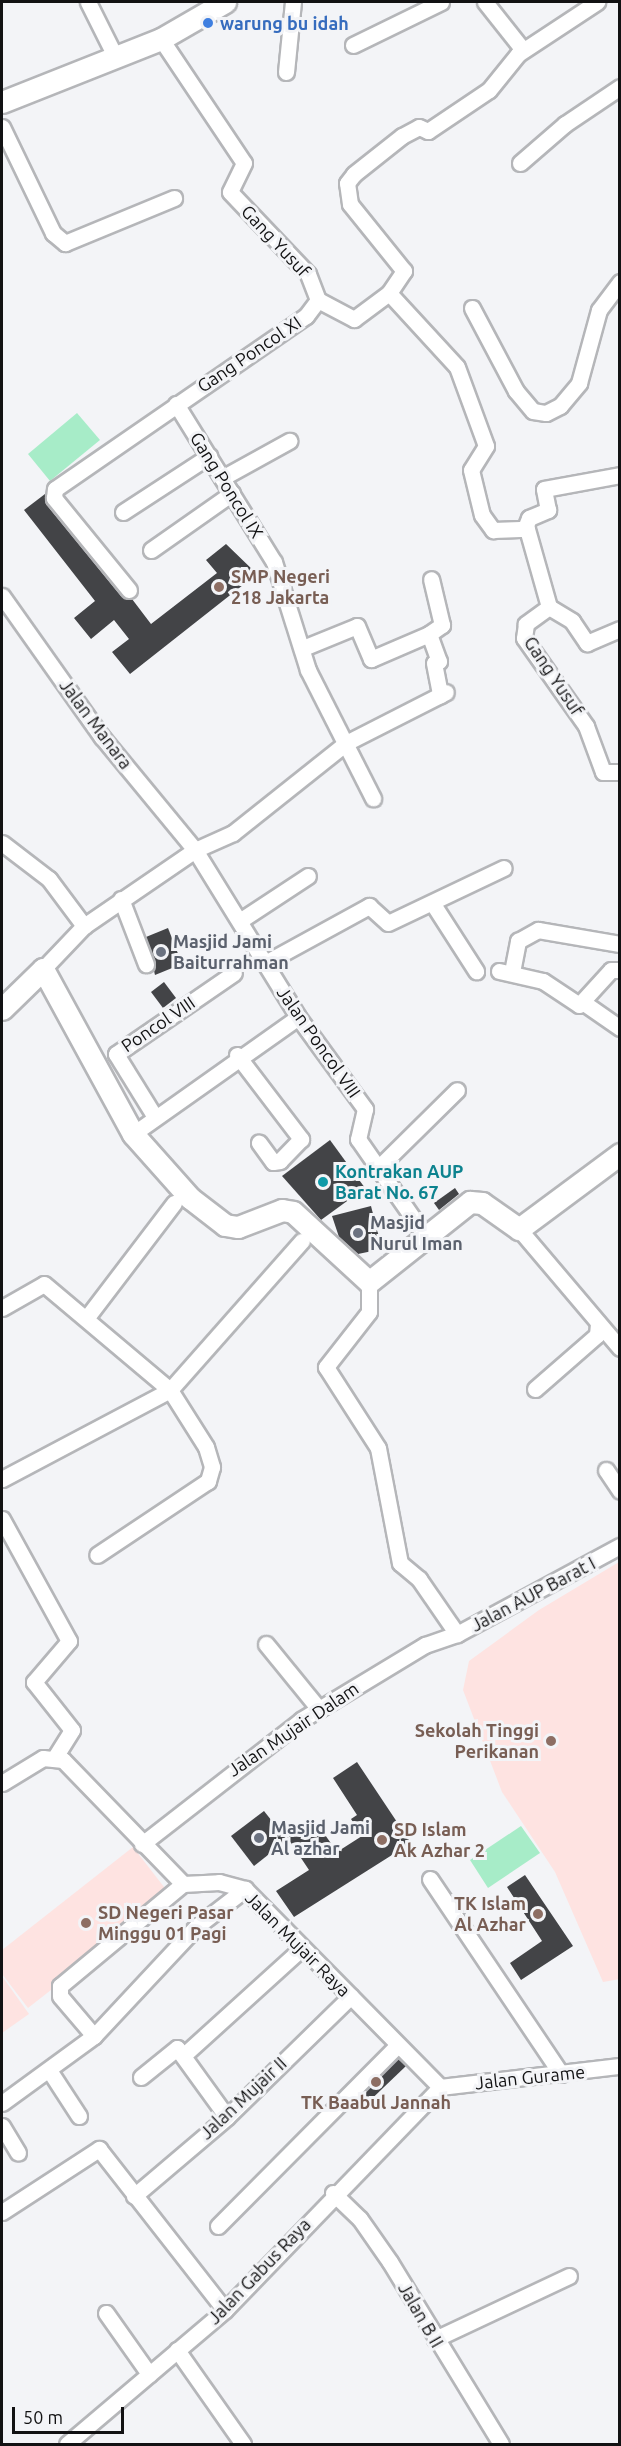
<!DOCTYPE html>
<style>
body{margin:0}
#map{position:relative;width:621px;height:2446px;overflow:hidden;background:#f3f4f7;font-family:Ubuntu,sans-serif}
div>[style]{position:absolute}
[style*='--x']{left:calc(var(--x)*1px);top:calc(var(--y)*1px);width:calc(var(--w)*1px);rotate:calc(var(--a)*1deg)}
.education>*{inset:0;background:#fee3e1}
.green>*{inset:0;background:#a7ecc8}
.building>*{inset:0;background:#434447}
.roads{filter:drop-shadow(2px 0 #b5b6b9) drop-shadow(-2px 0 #b5b6b9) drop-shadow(0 2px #b5b6b9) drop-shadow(0 -2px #b5b6b9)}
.street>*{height:15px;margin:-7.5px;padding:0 7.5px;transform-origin:7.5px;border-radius:7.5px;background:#fff}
.secondary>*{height:21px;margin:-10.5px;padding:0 10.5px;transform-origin:10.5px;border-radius:10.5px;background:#fff}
.dots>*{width:16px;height:16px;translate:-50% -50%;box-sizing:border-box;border:3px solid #f3f4f7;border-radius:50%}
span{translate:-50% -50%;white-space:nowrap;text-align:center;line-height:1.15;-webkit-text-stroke:6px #f3f4f7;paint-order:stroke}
.shop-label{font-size:18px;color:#366cbe;font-weight:700}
.left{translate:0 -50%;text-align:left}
.street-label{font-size:18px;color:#121213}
.education-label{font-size:18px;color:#785e54;font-weight:700}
.right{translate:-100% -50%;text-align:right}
.worship-label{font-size:18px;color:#5b616d;font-weight:700}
.culture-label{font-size:18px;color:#0d838f;font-weight:700}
.frame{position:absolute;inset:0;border:3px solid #121213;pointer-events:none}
.scale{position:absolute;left:12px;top:2407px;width:112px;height:27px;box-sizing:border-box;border:3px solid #121213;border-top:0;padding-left:8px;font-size:18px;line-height:21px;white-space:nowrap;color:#121213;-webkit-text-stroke:4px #f3f4f7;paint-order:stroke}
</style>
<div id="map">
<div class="education">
<div style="clip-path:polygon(619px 1562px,620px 1979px,603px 1982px,555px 1872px,502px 1792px,463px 1690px,469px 1661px,539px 1610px)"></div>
<div style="clip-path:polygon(133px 1847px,171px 1896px,28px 2008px,2px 1974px,2px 1950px)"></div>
<div style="clip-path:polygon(2px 1976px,29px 2014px,2px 2033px)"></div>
</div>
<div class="green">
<div style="clip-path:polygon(77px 413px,100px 440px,50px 481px,28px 454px)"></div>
<div style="clip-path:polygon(521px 1826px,540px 1853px,488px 1888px,470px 1860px)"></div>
</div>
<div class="building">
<div style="clip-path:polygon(45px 494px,46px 504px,121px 596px,132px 599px,151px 624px,217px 573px,206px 560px,226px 544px,257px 574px,130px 674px,112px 652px,129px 639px,114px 620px,91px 639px,74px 618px,95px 601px,24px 510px)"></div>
<div style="clip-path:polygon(168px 928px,182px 964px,155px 975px,146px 937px)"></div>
<div style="clip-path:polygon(164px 982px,176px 998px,163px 1008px,151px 992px)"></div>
<div style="clip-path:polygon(330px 1140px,365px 1188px,321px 1220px,282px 1176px)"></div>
<div style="clip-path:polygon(455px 1188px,459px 1194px,439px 1210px,434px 1203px)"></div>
<div style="clip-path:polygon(371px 1206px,382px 1249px,358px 1254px,339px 1237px,332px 1216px)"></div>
<div style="clip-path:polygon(357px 1762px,411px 1843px,294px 1917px,276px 1891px,309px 1870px,287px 1837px,314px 1819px,337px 1852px,362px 1836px,351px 1819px,357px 1815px,333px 1778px)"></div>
<div style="clip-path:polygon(264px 1811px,287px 1840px,254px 1866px,231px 1836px)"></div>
<div style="clip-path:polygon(525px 1875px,573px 1946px,521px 1980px,510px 1963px,542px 1941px,507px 1887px)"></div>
<div style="clip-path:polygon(398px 2059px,406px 2066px,359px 2111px,353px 2104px)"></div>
</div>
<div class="roads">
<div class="street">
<div style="--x:88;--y:2;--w:63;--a:63.4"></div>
<div style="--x:485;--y:2;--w:61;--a:51.6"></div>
<div style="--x:161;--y:39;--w:149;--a:56.2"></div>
<div style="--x:244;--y:163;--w:32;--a:116"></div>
<div style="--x:230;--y:192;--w:113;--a:46.4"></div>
<div style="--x:308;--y:274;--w:28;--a:69"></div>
<div style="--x:318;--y:300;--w:41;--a:27.8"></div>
<div style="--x:354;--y:319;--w:44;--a:-36.6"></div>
<div style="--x:389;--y:293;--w:27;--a:-56"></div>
<div style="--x:404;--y:271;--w:86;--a:-128.9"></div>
<div style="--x:350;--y:204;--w:21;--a:-98"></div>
<div style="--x:347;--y:183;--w:11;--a:-52"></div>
<div style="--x:354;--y:174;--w:61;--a:-38.4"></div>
<div style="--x:402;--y:136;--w:19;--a:-28"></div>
<div style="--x:419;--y:127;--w:10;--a:24"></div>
<div style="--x:428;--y:131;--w:73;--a:-33.9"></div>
<div style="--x:489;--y:90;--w:46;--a:-51.1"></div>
<div style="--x:518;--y:54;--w:95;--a:-33.4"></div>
<div style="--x:353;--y:45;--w:98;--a:-26"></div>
<div style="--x:286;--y:72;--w:70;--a:-84.3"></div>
<div style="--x:2;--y:127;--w:118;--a:64.3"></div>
<div style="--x:53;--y:233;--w:16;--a:40"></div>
<div style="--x:65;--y:243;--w:118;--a:-22.4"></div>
<div style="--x:520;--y:163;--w:60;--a:-40.9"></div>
<div style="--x:565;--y:124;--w:66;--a:-33.9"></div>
<div style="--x:389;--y:293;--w:100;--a:47.4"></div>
<div style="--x:457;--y:367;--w:84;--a:69.8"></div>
<div style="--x:486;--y:446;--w:28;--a:122"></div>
<div style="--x:471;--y:470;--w:46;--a:76.3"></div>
<div style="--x:482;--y:515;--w:19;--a:54"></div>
<div style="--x:493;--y:530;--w:34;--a:-2"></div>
<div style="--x:527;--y:529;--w:81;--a:74.2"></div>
<div style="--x:472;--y:308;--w:94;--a:62.1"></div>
<div style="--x:516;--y:391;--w:26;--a:50"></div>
<div style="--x:533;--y:411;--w:13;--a:9"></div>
<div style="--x:546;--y:413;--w:16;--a:-27"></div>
<div style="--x:560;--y:406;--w:30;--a:-50"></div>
<div style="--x:579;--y:383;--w:76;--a:-74.7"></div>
<div style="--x:599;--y:310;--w:35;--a:-53"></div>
<div style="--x:176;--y:404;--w:186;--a:58.2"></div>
<div style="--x:274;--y:562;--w:113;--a:72.5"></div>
<div style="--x:308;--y:670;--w:144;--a:63.1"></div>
<div style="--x:222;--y:478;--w:77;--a:-28.9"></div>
<div style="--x:123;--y:512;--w:103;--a:-33.1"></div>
<div style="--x:525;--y:528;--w:11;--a:-68"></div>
<div style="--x:529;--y:518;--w:21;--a:-23"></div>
<div style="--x:548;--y:510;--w:21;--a:-101"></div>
<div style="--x:544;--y:489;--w:77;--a:-10.4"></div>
<div style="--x:151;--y:550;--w:99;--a:-35.1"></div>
<div style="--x:129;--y:590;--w:119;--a:-129.2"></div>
<div style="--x:54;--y:498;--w:9;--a:-84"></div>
<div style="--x:55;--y:489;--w:305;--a:-34.6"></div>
<div style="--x:306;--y:316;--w:20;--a:-53"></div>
<div style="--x:2;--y:596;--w:173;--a:54.7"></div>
<div style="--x:102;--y:737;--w:146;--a:50.5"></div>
<div style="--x:195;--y:850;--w:196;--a:58.3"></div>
<div style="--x:298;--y:1017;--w:114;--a:53.9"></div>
<div style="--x:365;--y:1109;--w:31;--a:103"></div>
<div style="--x:358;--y:1139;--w:116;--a:55.2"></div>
<div style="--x:549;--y:607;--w:29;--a:144"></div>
<div style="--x:526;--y:624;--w:14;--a:98"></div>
<div style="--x:524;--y:638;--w:108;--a:54.8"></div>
<div style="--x:586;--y:726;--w:49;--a:69.7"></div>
<div style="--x:603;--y:772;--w:17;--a:0"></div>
<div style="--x:549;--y:607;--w:27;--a:31"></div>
<div style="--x:572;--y:621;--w:27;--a:56"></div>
<div style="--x:587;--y:643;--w:36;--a:-23"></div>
<div style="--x:429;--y:634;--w:29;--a:70"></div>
<div style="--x:439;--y:661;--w:5;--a:158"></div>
<div style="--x:434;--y:663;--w:33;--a:79"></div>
<div style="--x:303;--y:648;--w:58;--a:-22.2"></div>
<div style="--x:357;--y:626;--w:36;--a:67"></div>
<div style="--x:371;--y:659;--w:63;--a:-23.3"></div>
<div style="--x:429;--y:634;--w:16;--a:-35"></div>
<div style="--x:442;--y:625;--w:47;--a:-103.4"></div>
<div style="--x:2;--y:843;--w:59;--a:37.5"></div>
<div style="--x:49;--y:879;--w:59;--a:53.3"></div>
<div style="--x:121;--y:899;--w:70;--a:69"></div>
<div style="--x:433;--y:904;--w:80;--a:57.3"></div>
<div style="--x:241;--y:920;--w:80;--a:-33.3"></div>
<div style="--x:265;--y:963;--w:119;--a:-28.7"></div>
<div style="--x:369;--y:906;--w:25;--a:42"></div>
<div style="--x:388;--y:923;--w:128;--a:-25.4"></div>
<div style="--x:43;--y:969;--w:59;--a:-46.4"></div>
<div style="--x:84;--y:926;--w:135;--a:-34.4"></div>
<div style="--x:195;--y:850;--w:42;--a:-24.1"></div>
<div style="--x:233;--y:833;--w:144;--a:-38.5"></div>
<div style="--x:346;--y:743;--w:112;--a:-27"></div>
<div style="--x:499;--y:971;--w:45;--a:12.8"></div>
<div style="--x:543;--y:981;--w:43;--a:33.7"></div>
<div style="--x:579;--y:1005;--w:47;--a:-47.6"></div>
<div style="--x:611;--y:970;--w:9;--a:0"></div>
<div style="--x:512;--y:972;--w:32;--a:-79"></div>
<div style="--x:518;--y:941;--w:23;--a:-29"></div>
<div style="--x:538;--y:930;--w:83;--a:9.7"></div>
<div style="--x:584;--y:1003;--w:44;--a:34.8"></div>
<div style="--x:237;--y:1055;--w:106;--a:52.7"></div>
<div style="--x:301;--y:1139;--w:30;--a:134"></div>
<div style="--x:280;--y:1161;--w:7;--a:172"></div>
<div style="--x:273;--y:1162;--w:24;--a:-126"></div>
<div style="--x:155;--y:1117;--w:74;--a:-121.8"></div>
<div style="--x:116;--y:1054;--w:143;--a:-34.5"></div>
<div style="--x:133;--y:1134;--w:202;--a:-35.3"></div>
<div style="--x:380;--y:1166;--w:108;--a:-44.6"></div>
<div style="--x:519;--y:1229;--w:156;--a:49.7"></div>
<div style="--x:369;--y:1282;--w:30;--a:90"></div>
<div style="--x:369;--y:1312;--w:70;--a:128"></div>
<div style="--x:326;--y:1367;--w:96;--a:57.3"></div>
<div style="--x:378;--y:1448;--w:117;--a:79.2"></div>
<div style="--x:400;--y:1563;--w:25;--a:40"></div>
<div style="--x:419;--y:1579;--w:67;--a:55.4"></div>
<div style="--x:2;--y:1308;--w:48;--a:-29.7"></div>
<div style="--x:44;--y:1284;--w:165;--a:40.1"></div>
<div style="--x:170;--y:1390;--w:67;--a:57.7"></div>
<div style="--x:206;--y:1447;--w:21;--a:73"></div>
<div style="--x:212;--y:1467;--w:15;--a:106"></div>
<div style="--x:208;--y:1481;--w:133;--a:146.3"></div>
<div style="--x:88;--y:1316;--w:142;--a:-52.7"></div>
<div style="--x:535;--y:1389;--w:82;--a:-41.1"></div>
<div style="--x:597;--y:1335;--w:12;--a:-85"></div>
<div style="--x:606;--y:1470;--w:25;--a:56"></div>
<div style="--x:2;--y:1479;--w:190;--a:-27.9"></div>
<div style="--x:170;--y:1390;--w:199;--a:-48.5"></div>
<div style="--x:2;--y:1519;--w:139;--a:61.2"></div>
<div style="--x:69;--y:1641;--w:54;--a:130.5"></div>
<div style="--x:34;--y:1682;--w:61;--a:51.6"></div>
<div style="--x:72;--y:1730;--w:31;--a:122"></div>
<div style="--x:266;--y:1644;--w:84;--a:50.8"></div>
<div style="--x:2;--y:1783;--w:48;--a:-31.4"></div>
<div style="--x:43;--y:1758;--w:20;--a:6"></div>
<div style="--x:63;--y:1760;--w:173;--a:45.9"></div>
<div style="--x:183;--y:1884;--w:36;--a:-3"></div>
<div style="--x:219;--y:1882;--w:27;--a:15"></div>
<div style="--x:245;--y:1889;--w:278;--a:45.4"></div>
<div style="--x:142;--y:1844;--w:202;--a:-37.9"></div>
<div style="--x:301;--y:1720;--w:145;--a:-31.2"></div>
<div style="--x:425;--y:1645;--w:34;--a:-19"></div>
<div style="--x:457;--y:1634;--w:185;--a:-28.4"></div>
<div style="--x:430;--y:1879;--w:235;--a:56.1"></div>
<div style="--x:94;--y:2036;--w:52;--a:-130.4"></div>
<div style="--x:60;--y:1996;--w:10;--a:-90"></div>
<div style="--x:60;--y:1986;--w:160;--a:-39.7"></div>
<div style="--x:185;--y:2054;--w:156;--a:-42.2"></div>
<div style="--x:49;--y:2070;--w:55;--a:56.9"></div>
<div style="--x:141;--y:2077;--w:46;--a:-38.9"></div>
<div style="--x:177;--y:2048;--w:85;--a:54.1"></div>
<div style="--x:440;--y:2087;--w:181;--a:-6.7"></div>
<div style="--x:2;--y:2103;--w:114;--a:-36.1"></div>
<div style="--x:94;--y:2036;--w:151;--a:-46.9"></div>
<div style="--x:197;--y:1926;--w:61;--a:-37.6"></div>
<div style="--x:2;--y:2126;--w:31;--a:59"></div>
<div style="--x:333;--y:2193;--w:37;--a:44"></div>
<div style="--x:360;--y:2219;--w:52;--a:55.1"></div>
<div style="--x:390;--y:2262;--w:213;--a:58.6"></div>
<div style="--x:134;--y:2196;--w:122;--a:-40.3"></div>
<div style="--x:227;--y:2117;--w:173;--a:-44.3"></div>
<div style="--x:2;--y:2212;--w:116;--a:-33"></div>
<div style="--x:99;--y:2149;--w:204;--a:52"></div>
<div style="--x:218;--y:2226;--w:252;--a:-45.2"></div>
<div style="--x:106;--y:2313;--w:75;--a:54.8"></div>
<div style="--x:435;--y:2339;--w:148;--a:-25.2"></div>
<div style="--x:177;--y:2350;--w:115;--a:54.9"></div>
<div style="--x:67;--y:2444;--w:207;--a:-40.3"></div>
<div style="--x:225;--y:2310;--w:310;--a:-46"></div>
</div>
<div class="secondary">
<div style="--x:2;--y:102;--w:171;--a:-21.6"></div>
<div style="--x:161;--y:39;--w:74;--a:-30"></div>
<div style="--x:2;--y:1009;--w:57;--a:-44.3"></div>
<div style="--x:43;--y:969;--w:188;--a:61.4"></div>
<div style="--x:133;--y:1134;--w:86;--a:48.3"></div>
<div style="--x:190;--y:1198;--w:44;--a:37.6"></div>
<div style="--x:225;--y:1225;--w:13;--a:9"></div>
<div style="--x:238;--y:1227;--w:47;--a:-21.1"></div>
<div style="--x:282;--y:1210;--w:11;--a:10"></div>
<div style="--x:293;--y:1212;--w:103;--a:42.6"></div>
<div style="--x:369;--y:1282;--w:129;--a:-38.4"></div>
<div style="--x:470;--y:1202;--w:12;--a:5"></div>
<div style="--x:482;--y:1203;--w:45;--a:35.1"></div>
<div style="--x:519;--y:1229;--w:126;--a:-36.6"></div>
</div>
</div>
<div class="dots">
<div style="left:208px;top:23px;background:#3f7fe0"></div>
<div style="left:219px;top:587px;background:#8d6e63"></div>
<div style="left:161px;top:952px;background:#6b7280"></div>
<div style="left:323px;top:1182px;background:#0f9aa8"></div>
<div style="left:358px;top:1233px;background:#6b7280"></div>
<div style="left:551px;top:1741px;background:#8d6e63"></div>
<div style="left:259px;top:1838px;background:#6b7280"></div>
<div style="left:382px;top:1840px;background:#8d6e63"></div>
<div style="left:538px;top:1914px;background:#8d6e63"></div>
<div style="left:86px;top:1923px;background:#8d6e63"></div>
<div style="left:376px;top:2082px;background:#8d6e63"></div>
</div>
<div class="shop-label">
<span class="left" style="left:220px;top:23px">warung bu idah</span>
</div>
<div class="street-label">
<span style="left:276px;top:241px;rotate:47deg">Gang Yusuf</span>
<span style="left:249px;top:354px;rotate:-34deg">Gang Poncol XI</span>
<span style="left:227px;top:485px;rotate:58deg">Gang Poncol IX</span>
<span style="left:554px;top:676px;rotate:56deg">Gang Yusuf</span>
<span style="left:96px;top:724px;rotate:53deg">Jalan Manara</span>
<span style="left:158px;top:1024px;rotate:-34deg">Poncol VIII</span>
<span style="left:319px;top:1042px;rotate:55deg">Jalan Poncol VIII</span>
<span style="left:533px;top:1594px;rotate:-28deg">Jalan AUP Barat I</span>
<span style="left:293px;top:1729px;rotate:-34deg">Jalan Mujair Dalam</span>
<span style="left:298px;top:1944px;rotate:45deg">Jalan Mujair Raya</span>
<span style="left:530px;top:2077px;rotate:-6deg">Jalan Gurame</span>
<span style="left:243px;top:2098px;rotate:-43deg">Jalan Mujair II</span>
<span style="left:259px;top:2271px;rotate:-46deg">Jalan Gabus Raya</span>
<span style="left:421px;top:2315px;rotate:60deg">Jalan B II</span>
</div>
<div class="education-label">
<span class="left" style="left:231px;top:587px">SMP Negeri<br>218 Jakarta</span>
<span class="right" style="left:539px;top:1741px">Sekolah Tinggi<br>Perikanan</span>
<span class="left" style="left:394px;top:1840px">SD Islam<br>Ak Azhar 2</span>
<span class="right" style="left:526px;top:1914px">TK Islam<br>Al Azhar</span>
<span class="left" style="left:98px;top:1923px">SD Negeri Pasar<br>Minggu 01 Pagi</span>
<span style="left:376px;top:2102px">TK Baabul Jannah</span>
</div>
<div class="worship-label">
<span class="left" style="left:173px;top:952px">Masjid Jami<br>Baiturrahman</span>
<span class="left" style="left:370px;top:1233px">Masjid<br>Nurul Iman</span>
<span class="left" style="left:271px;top:1838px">Masjid Jami<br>Al azhar</span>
</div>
<div class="culture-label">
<span class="left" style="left:335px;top:1182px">Kontrakan AUP<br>Barat No. 67</span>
</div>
<div class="frame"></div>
<div class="scale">50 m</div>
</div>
